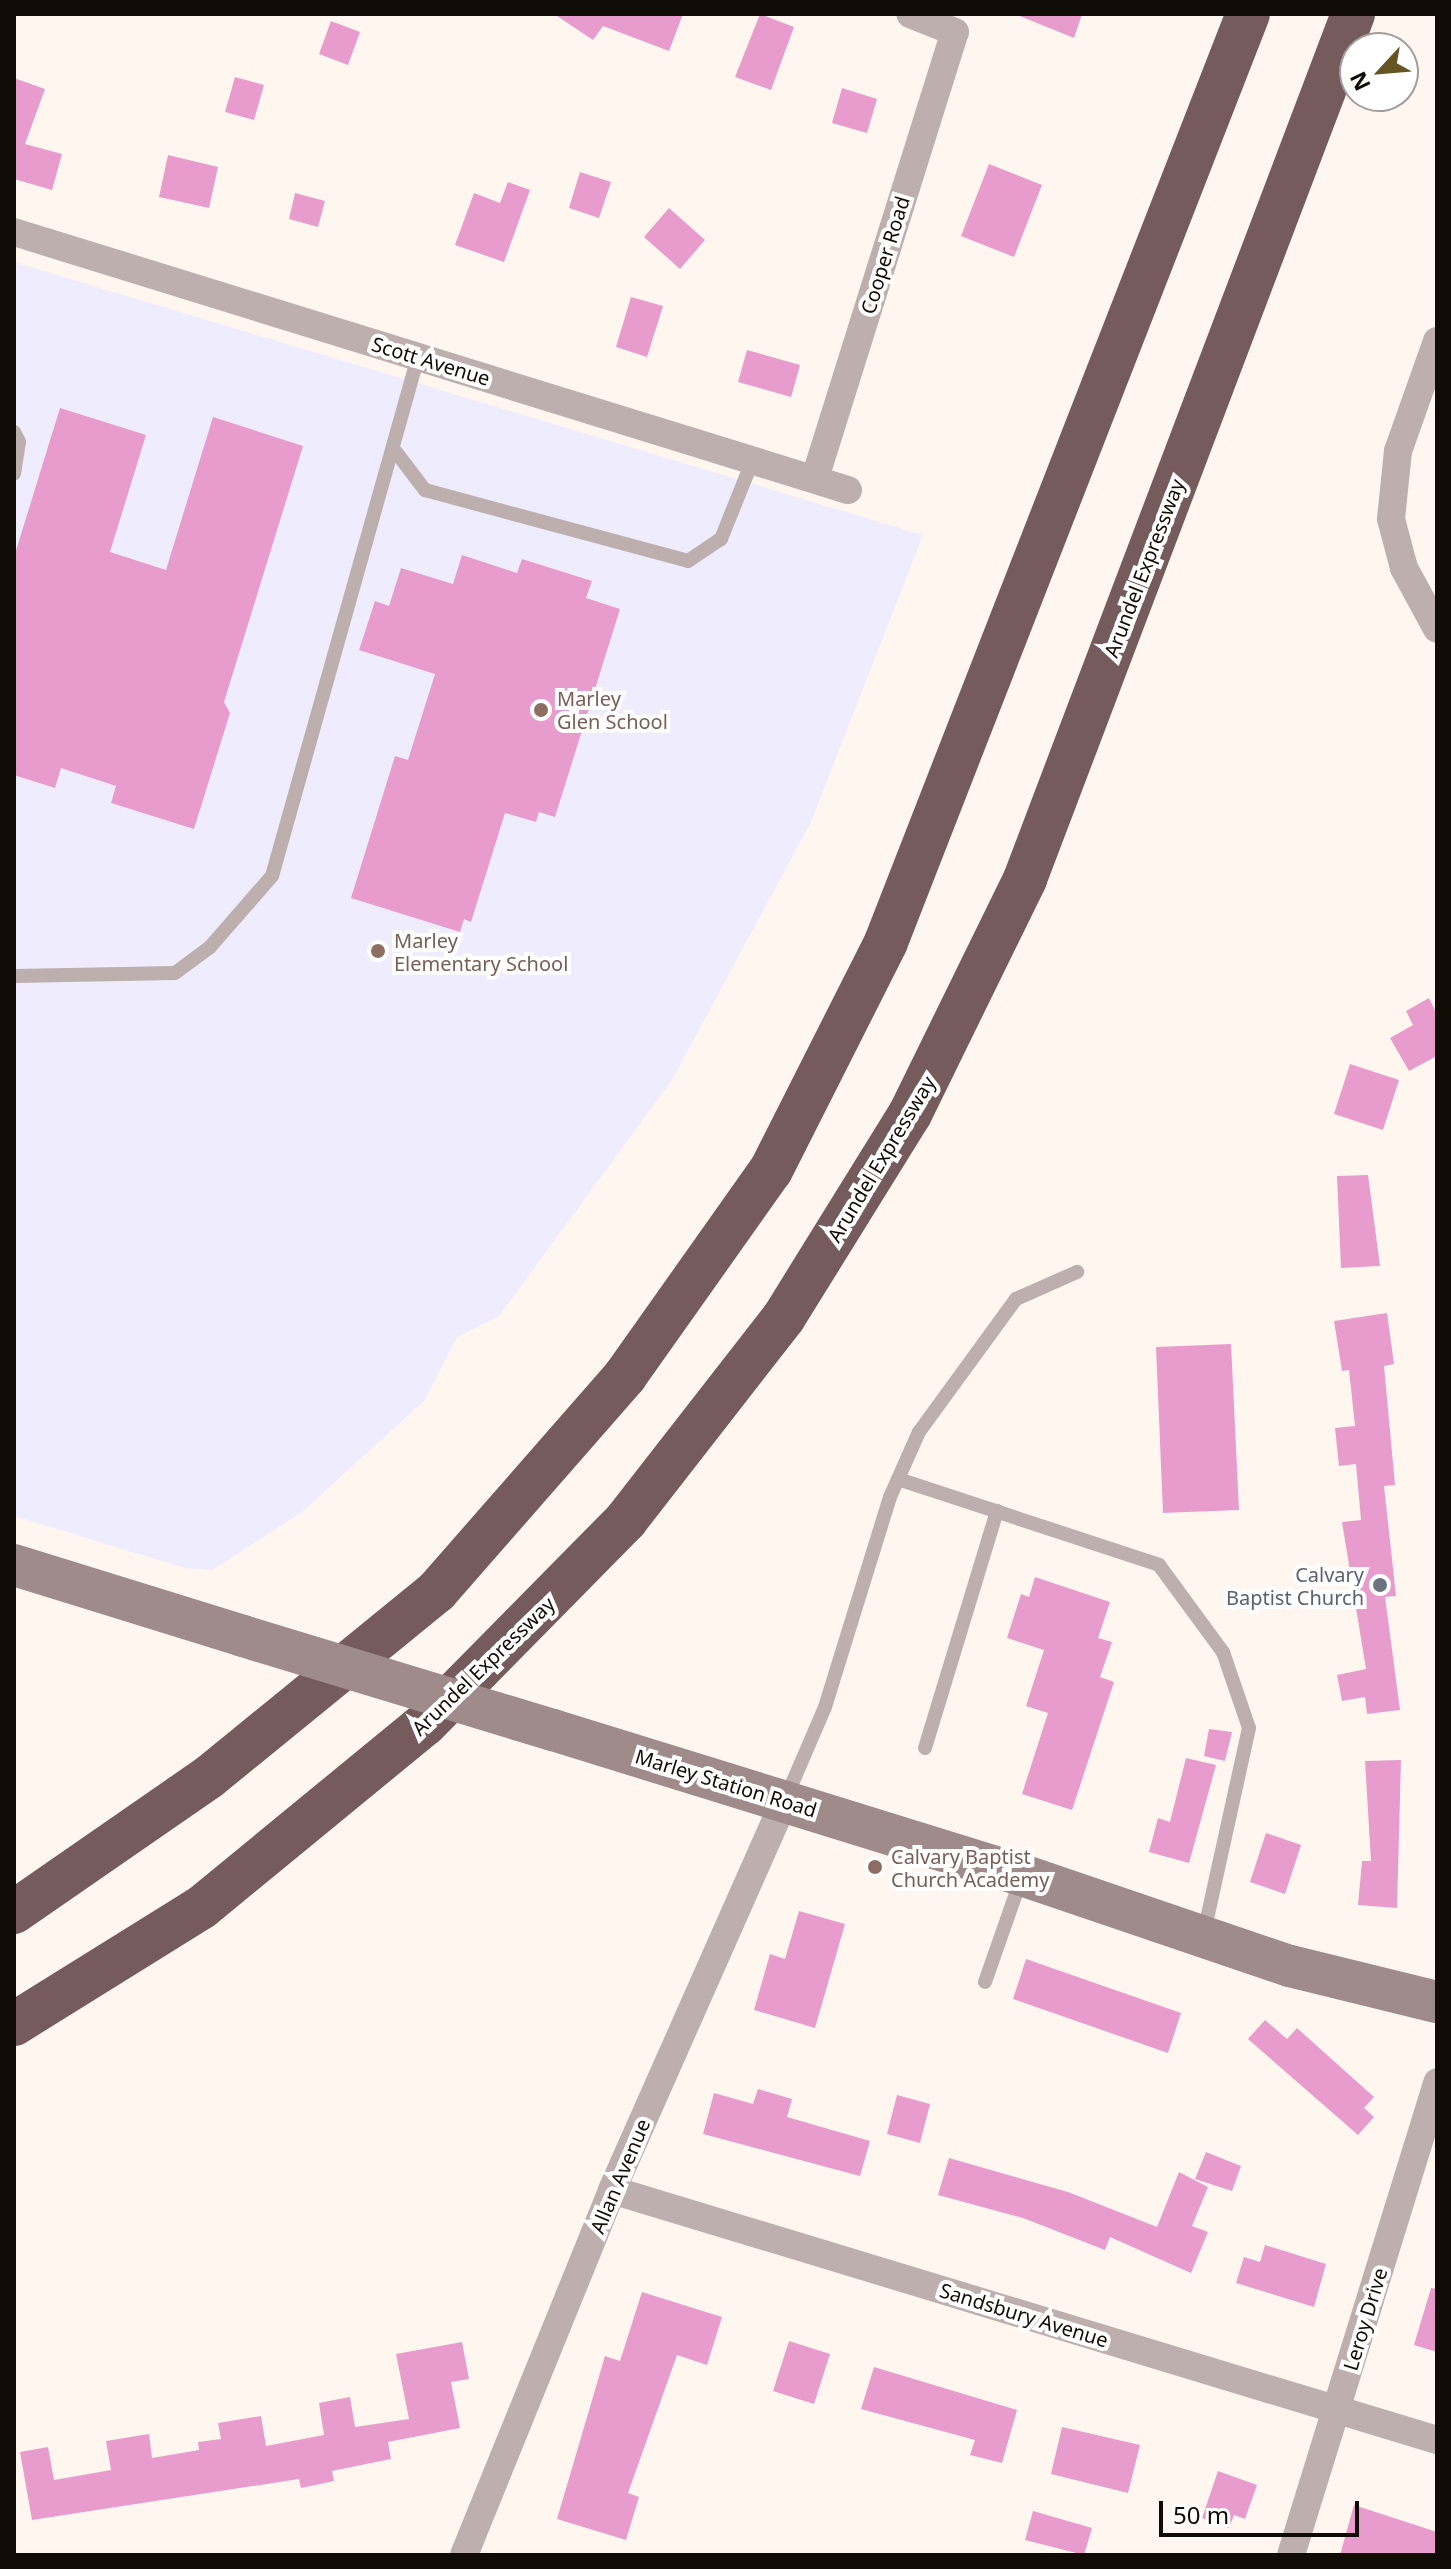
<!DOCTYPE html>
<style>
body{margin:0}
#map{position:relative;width:1451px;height:2569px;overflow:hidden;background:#fff7ef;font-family:"Noto Sans",sans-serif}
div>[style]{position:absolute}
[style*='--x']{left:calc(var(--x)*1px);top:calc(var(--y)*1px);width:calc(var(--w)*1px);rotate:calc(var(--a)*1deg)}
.education>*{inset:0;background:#efecfe}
.building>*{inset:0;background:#e79ccd}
.service>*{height:14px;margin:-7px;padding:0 7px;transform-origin:7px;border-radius:7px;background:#bcafae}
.minor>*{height:28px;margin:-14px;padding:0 14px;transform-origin:14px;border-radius:14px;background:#bcafae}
.secondary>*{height:42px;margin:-21px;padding:0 21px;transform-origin:21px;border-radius:21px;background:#9e8b8a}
.motorway>*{height:44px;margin:-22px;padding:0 22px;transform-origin:22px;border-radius:22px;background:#755b5b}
.secondary-bridge>*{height:42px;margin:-21px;padding:0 21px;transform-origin:21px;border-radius:21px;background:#9e8b8a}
.dots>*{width:22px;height:22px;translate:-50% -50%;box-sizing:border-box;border:4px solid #fff;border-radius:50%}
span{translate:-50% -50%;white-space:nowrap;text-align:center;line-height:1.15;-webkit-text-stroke:8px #fff;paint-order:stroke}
.street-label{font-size:20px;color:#110b05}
.education-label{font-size:20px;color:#785e54}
.left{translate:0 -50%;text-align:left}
.worship-label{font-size:20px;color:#5b616d}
.right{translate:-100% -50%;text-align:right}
.frame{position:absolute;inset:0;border:16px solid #110b05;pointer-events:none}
.north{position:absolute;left:1339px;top:32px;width:80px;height:80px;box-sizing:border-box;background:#fff;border:2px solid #a09d9b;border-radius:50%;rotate:244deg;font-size:22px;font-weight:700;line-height:32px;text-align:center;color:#110b05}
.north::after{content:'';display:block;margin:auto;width:28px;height:36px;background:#665523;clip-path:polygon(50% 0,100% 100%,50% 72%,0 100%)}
.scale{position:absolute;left:1159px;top:2501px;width:200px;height:36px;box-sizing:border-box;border:4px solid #110b05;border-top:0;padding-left:10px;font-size:24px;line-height:28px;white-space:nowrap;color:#110b05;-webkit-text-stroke:6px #fff;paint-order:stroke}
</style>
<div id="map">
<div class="education">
<div style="clip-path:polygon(14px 262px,923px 535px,811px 822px,672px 1080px,499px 1316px,457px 1337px,425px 1400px,301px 1513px,212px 1570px,185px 1568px,14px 1516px)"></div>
</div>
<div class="building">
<div style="clip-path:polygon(554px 14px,683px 14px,669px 51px,603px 26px,593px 40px)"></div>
<div style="clip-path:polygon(760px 14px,794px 27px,771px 90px,735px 77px)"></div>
<div style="clip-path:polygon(1015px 14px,1082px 14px,1074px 38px)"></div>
<div style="clip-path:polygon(331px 21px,360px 32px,348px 65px,319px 54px)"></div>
<div style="clip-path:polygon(235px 77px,264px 85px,254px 120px,225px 112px)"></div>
<div style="clip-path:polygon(14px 78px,45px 89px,25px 144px,62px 154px,52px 190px,14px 179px)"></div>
<div style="clip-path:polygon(842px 88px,877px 99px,867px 133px,832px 123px)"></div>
<div style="clip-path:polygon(168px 155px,218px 167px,209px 208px,159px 197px)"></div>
<div style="clip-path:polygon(989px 164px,1042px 185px,1014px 257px,961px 236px)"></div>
<div style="clip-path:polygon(580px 172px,611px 182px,599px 218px,569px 208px)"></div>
<div style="clip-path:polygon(508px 182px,530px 190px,504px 262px,455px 245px,474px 193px,500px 203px)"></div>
<div style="clip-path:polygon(295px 193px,325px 201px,318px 227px,289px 219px)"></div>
<div style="clip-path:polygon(669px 208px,705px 240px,680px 269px,644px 237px)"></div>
<div style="clip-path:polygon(631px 297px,663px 306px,647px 357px,616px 347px)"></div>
<div style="clip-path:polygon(747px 350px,800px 365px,791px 397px,738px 382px)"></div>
<div style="clip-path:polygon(60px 408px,146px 435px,110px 552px,166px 570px,213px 417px,303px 446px,224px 702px,230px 713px,194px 829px,111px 803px,116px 786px,61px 768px,55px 788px,14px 775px,14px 557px)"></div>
<div style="clip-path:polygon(462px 555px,517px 573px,522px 559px,592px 581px,586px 598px,620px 609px,555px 817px,539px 812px,536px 822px,505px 813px,471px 922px,464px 919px,460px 932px,351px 898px,395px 756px,408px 760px,435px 674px,359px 650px,375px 601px,389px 606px,401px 568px,453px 584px)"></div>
<div style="clip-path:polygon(1429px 998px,1437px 1014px,1437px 1056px,1409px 1071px,1390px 1038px,1413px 1025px,1406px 1011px)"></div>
<div style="clip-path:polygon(1350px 1064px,1399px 1080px,1383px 1130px,1334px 1114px)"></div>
<div style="clip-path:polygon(1368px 1175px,1380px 1266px,1341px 1268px,1337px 1176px)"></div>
<div style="clip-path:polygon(1387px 1313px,1394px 1364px,1384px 1366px,1395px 1485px,1384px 1486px,1396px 1596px,1385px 1597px,1400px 1710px,1367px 1714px,1365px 1697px,1342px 1701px,1337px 1675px,1366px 1669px,1342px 1522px,1361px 1520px,1356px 1464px,1339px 1466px,1335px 1428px,1355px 1426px,1349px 1370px,1342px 1371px,1334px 1321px)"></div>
<div style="clip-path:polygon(1231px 1344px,1239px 1510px,1163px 1513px,1156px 1347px)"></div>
<div style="clip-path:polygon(1035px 1577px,1110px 1602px,1098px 1638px,1112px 1642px,1100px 1677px,1114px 1682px,1072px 1810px,1022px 1794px,1048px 1713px,1026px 1706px,1044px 1650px,1007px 1638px,1021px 1594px,1029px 1597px)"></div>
<div style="clip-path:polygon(1209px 1729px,1232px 1732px,1225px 1761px,1204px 1756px)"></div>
<div style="clip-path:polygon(1186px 1758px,1216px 1765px,1189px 1863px,1149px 1852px,1158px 1818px,1170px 1822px)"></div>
<div style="clip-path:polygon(1401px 1760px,1397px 1908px,1358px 1905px,1362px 1861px,1371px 1861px,1365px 1761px)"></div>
<div style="clip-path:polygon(1266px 1833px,1301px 1845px,1285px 1894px,1250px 1882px)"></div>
<div style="clip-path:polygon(799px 1911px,845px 1924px,815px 2028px,754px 2010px,770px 1954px,785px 1959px)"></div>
<div style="clip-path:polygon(1026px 1959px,1181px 2013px,1168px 2053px,1013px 1999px)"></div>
<div style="clip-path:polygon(1265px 2020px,1287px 2039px,1297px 2028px,1374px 2097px,1364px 2108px,1374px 2117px,1358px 2135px,1248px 2039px)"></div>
<div style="clip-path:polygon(758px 2089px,792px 2099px,787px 2117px,870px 2141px,860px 2176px,703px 2134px,714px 2093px,753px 2104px)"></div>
<div style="clip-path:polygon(897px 2095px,930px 2104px,920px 2143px,887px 2134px)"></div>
<div style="clip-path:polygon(1206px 2152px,1241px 2166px,1232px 2191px,1195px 2179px)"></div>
<div style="clip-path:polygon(949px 2158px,1068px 2192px,1157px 2227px,1179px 2172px,1208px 2187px,1192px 2226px,1208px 2232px,1191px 2273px,1110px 2237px,1105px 2250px,1023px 2218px,938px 2195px)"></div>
<div style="clip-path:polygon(1265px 2245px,1326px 2264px,1314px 2307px,1236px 2283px,1244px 2257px,1260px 2262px)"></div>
<div style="clip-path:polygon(1431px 2288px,1437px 2289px,1437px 2352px,1414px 2345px)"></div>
<div style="clip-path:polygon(642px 2292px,722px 2317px,707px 2365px,677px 2355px,628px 2493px,639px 2497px,626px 2540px,557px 2519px,605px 2356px,620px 2361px)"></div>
<div style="clip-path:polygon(789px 2341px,830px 2354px,814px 2404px,773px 2391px)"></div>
<div style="clip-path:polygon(462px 2342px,469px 2379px,451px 2382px,460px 2428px,388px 2442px,391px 2459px,332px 2471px,334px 2481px,301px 2488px,299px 2479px,32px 2520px,20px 2452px,48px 2447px,54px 2480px,111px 2470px,106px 2441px,149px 2434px,152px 2458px,199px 2450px,198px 2442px,221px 2439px,218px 2423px,261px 2416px,266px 2446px,324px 2435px,319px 2403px,350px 2397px,355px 2427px,409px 2419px,396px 2354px)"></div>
<div style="clip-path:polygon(874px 2367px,1017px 2410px,1002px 2463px,970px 2455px,975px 2440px,861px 2409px)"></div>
<div style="clip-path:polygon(1062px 2427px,1140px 2445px,1128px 2493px,1051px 2474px)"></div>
<div style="clip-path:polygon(1218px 2471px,1257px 2485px,1245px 2519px,1234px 2515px,1229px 2528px,1202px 2518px)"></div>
<div style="clip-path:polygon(1354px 2505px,1437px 2532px,1437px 2555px,1340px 2555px)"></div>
<div style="clip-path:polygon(1033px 2511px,1092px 2528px,1084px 2555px,1025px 2540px)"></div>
</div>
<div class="service">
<div style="--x:14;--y:432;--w:11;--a:63"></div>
<div style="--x:19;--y:442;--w:32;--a:99"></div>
<div style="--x:396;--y:452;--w:48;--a:52.7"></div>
<div style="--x:425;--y:490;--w:272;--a:15.1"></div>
<div style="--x:688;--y:561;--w:40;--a:-34"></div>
<div style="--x:721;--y:539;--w:88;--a:-68.1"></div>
<div style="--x:14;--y:976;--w:161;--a:-1.1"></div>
<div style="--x:175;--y:973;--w:44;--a:-36.6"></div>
<div style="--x:210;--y:947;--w:94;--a:-48.9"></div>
<div style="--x:272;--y:876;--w:539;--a:-74.29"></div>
<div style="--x:898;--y:1479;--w:275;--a:18.2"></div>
<div style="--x:1159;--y:1565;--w:108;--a:53.7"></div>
<div style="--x:1223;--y:1652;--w:80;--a:71.1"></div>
<div style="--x:1249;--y:1728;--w:210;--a:102.4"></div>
<div style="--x:925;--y:1748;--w:248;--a:-73.1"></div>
<div style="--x:785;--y:1800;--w:101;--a:-66.7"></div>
<div style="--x:825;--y:1707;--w:220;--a:-72.8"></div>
<div style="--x:890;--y:1497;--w:71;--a:-66"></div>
<div style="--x:919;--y:1432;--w:165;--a:-53.9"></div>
<div style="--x:1016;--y:1299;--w:67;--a:-23.9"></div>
<div style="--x:985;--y:1982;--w:109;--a:-70.7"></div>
</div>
<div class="minor">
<div style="--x:14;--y:232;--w:873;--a:17.19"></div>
<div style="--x:1437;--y:341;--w:117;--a:109.5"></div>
<div style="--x:1398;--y:451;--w:68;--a:95.9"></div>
<div style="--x:1391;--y:519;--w:51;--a:75.1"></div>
<div style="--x:1404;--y:568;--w:69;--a:61.6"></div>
<div style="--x:815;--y:478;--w:467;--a:-72.6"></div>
<div style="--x:955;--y:32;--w:48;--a:-158.2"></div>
<div style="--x:612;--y:2190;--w:862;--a:16.86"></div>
<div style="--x:464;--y:2555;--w:394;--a:-67.9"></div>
<div style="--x:612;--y:2190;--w:427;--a:-66.1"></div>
<div style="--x:1291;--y:2555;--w:495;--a:-72.8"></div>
</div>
<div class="secondary">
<div style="--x:14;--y:1565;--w:240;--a:17.2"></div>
<div style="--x:553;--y:1730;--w:491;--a:17.2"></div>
<div style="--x:1022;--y:1875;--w:283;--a:18.8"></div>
<div style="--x:1290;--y:1966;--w:151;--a:13.8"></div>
</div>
<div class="motorway">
<div style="--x:14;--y:1912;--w:237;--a:-34.7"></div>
<div style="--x:209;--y:1777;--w:294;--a:-39.2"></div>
<div style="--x:437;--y:1591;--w:286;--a:-48.8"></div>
<div style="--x:625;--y:1376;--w:252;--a:-54.7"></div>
<div style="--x:771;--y:1170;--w:255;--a:-63.2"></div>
<div style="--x:886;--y:942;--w:996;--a:-68.69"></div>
<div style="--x:14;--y:2024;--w:221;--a:-31.9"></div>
<div style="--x:202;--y:1907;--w:288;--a:-39.4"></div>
<div style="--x:425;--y:1724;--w:286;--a:-45.4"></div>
<div style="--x:626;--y:1520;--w:257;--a:-52.1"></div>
<div style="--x:784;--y:1317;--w:239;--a:-58.2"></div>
<div style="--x:910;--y:1114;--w:262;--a:-63.9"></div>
<div style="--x:1025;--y:879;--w:925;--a:-69.23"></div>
</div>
<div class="secondary-bridge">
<div style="--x:243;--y:1636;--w:324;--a:16.9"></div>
</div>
<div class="dots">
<div style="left:541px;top:710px;background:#8d6e63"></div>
<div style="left:378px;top:951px;background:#8d6e63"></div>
<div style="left:1380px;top:1585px;background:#6b7280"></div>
<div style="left:875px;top:1867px;background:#8d6e63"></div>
</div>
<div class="street-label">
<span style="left:885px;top:255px;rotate:-73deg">Cooper Road</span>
<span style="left:431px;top:361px;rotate:17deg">Scott Avenue</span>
<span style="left:1144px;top:568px;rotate:-69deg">Arundel Expressway</span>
<span style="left:881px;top:1159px;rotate:-59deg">Arundel Expressway</span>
<span style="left:483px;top:1666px;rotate:-44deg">Arundel Expressway</span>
<span style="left:726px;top:1783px;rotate:17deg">Marley Station Road</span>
<span style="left:620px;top:2176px;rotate:-67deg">Allan Avenue</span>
<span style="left:1024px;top:2315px;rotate:17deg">Sandsbury Avenue</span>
<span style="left:1365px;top:2319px;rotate:-73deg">Leroy Drive</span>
</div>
<div class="education-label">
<span class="left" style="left:557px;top:710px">Marley<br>Glen School</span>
<span class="left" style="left:394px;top:952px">Marley<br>Elementary School</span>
<span class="left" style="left:891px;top:1868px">Calvary Baptist<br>Church Academy</span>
</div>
<div class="worship-label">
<span class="right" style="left:1364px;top:1586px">Calvary<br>Baptist Church</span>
</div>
<div class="frame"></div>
<div class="north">N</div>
<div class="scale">50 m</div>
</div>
